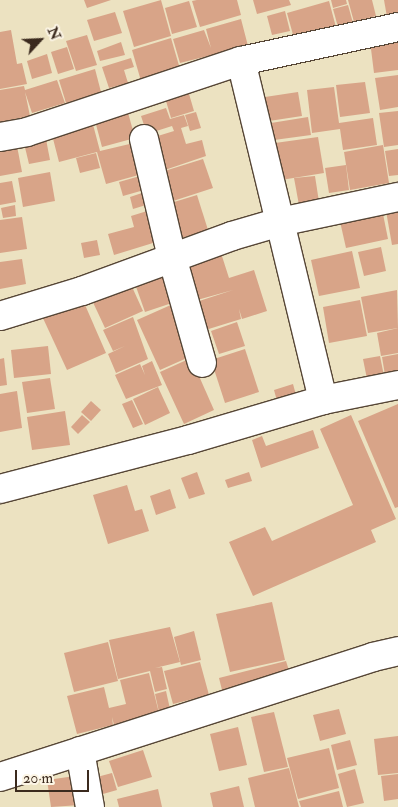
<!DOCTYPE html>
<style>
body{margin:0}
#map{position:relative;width:398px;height:807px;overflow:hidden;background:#ece2c1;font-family:"IM FELL Double Pica",serif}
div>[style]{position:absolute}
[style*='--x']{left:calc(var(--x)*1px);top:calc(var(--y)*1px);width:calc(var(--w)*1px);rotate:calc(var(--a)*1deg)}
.building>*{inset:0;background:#d8a488}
.roads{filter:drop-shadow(1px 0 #564636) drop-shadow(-1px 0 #564636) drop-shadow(0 1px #564636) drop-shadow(0 -1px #564636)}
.minor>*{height:28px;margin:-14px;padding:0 14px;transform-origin:14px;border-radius:14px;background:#fff}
span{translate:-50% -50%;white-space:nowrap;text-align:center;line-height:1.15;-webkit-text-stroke:5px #fcf5e5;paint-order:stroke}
.north{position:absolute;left:15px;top:15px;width:50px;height:50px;-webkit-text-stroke:4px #fcf5e5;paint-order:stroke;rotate:65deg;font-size:14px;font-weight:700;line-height:20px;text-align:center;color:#3b2a1e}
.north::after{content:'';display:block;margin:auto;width:18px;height:22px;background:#3b2a1e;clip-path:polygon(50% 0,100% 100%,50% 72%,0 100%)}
.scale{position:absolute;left:15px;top:770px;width:74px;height:22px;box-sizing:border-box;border:2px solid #3b2a1e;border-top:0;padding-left:6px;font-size:15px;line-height:18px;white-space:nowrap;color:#3b2a1e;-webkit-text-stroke:4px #fcf5e5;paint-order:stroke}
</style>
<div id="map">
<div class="building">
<div style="clip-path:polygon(84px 0,111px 0,87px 8px)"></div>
<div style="clip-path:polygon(161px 0,171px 36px,134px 47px,123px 11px)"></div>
<div style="clip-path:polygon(197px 0,237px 0,241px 15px,200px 27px,192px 1px)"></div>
<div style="clip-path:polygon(253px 0,289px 0,291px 5px,257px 14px)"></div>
<div style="clip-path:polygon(331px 0,346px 0,347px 4px,333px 8px)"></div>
<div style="clip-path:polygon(348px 0,372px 0,376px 16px,354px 22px)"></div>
<div style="clip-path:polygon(384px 0,398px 0,398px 15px,387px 17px)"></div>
<div style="clip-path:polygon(189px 1px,197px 27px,172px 34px,165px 8px)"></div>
<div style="clip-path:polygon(329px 1px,337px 31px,295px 42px,287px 13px)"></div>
<div style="clip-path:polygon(348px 5px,353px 23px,338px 27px,333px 9px)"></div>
<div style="clip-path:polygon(285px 11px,290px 31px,272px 35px,267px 16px)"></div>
<div style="clip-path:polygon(115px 12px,122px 33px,94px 41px,87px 20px)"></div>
<div style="clip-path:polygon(241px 19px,248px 46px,180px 63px,173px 39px,204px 30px,211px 48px,206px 29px)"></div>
<div style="clip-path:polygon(11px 30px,17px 64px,22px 63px,27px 84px,0 89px,0 32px)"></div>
<div style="clip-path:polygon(87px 35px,97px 65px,76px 71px,66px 41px)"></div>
<div style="clip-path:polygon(398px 37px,398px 70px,374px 73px,370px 41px)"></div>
<div style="clip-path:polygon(171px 38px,180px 69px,141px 81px,132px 50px)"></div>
<div style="clip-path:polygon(121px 42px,125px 55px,100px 61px,97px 51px)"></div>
<div style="clip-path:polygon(67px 47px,74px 69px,58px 74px,51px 52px)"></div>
<div style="clip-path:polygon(47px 54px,52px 73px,32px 79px,27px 61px)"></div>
<div style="clip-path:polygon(131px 58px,134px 67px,124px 70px,128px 83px,109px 88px,102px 67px)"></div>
<div style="clip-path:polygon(95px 69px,101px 92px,66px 103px,59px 80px)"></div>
<div style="clip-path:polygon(398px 75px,398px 107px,380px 110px,375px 78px)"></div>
<div style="clip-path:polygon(57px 80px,65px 103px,32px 113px,25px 92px,30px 116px,0 122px,0 90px,24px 86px,25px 90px)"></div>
<div style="clip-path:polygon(365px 82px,370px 113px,340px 117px,336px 85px)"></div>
<div style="clip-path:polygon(187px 87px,194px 111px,171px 118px,164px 94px)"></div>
<div style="clip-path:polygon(334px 87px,339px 123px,373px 118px,377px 145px,343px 150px,340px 129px,312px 133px,307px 90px)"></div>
<div style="clip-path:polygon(298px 92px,302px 116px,269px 121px,265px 97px)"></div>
<div style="clip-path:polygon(166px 108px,170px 119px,184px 115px,188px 126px,181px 128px,186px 144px,202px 140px,206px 156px,159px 172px,148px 139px,174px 131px,172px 126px,147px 134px,141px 116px)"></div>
<div style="clip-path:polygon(127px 109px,135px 138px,102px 147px,94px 117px)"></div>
<div style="clip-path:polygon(398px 111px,398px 145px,384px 147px,379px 113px)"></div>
<div style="clip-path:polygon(196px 112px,201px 128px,190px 131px,185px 115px)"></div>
<div style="clip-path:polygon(91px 117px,100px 151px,138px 142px,146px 173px,106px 184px,97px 152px,59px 162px,50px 127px)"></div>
<div style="clip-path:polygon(308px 117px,311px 135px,274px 140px,271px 123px)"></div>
<div style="clip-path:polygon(45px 134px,50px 160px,29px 164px,23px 139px)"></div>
<div style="clip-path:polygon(318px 137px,324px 173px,281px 180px,275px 143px)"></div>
<div style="clip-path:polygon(383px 145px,389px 183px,350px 190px,344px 152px)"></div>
<div style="clip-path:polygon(17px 146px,22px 172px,0 176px,0 148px)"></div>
<div style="clip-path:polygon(398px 149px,398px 175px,389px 176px,385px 151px)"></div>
<div style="clip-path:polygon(96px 153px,100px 168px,80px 173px,76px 158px)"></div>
<div style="clip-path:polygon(203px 159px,213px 188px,167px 203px,158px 173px)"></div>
<div style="clip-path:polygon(346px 165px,349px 190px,329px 193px,325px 168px)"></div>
<div style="clip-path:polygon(50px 172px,55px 201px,23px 207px,18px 178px)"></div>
<div style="clip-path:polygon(147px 174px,151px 188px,123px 196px,119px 182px)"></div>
<div style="clip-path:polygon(315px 176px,319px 202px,299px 205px,294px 178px)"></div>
<div style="clip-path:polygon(12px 181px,16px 202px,0 205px,0 183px)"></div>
<div style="clip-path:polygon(142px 193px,146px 205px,133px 209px,130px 197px)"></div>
<div style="clip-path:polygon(197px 195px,208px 230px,172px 241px,161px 206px)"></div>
<div style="clip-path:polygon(15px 205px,16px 216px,3px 218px,1px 208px)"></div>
<div style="clip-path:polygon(157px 208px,166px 239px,114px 255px,108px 234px,134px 227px,131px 216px)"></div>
<div style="clip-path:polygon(398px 208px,398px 244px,392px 245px,386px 211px)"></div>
<div style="clip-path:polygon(382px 209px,388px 239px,346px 248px,339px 217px)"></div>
<div style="clip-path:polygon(22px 217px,27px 249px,0 253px,0 220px)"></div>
<div style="clip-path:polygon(97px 240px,100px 255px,84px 258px,81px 243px)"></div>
<div style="clip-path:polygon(381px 247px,386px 271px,364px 276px,358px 252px)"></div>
<div style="clip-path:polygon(352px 251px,360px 288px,319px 296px,311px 260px)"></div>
<div style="clip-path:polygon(221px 253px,229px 278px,254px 270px,267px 311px,242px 319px,239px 309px,241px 319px,199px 332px,190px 304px,233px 290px,190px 302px,179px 267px)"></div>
<div style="clip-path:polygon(22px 259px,26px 284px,0 289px,0 262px)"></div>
<div style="clip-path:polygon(167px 270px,178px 301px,145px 312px,134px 281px)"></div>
<div style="clip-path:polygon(128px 278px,143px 311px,105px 328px,90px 296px)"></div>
<div style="clip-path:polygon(397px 290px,398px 328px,368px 333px,361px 297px)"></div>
<div style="clip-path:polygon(82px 298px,106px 353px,67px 370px,42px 316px)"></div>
<div style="clip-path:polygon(360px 300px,367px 336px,329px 343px,323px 307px)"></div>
<div style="clip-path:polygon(173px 304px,196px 354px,160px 370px,137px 320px)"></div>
<div style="clip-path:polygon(133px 317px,148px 359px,116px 373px,108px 354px,125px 346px,113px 351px,103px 330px)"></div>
<div style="clip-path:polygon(237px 322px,245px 346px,219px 354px,211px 331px)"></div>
<div style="clip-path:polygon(398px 328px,398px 353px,381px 356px,377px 333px)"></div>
<div style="clip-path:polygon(48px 346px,51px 374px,14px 378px,11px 350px)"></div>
<div style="clip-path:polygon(245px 349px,259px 392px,225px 403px,211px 360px)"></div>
<div style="clip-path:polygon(398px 354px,398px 378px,386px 381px,382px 357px)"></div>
<div style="clip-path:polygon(380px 356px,385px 381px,368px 384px,363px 359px)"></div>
<div style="clip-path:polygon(4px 358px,7px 385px,0 386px,0 359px)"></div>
<div style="clip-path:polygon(191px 358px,214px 410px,184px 424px,160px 372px)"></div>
<div style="clip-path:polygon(152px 361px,162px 385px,126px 399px,115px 375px,140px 364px,145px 375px,142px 366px)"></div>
<div style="clip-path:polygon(50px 378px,55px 409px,27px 413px,22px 382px)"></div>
<div style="clip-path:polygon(293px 384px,296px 395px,277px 401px,274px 390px)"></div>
<div style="clip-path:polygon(158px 387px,170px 413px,145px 425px,133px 399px)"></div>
<div style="clip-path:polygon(17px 391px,22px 428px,0 432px,0 394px)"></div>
<div style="clip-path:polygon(132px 400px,143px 424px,133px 428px,122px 404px)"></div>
<div style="clip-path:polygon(91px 401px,101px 410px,91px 421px,81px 412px)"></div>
<div style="clip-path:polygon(398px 404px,398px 507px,395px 508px,358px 421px)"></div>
<div style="clip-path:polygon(65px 411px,70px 445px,32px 450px,27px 417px)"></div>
<div style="clip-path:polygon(82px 415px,90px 422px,78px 434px,71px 427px)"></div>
<div style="clip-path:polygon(351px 415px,396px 519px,371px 530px,376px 542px,253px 596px,229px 542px,265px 527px,272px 541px,353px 505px,320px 429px)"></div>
<div style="clip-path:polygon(313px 430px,319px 448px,261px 468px,252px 440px,262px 436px,266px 446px)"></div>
<div style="clip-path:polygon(197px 472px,205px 494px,189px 499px,181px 478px)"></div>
<div style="clip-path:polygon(249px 472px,252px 481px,228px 488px,225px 480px)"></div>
<div style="clip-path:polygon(127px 485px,135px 511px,142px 509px,149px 531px,108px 544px,93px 495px)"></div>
<div style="clip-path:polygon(170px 489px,176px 508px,156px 515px,150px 496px)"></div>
<div style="clip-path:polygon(272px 602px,285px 660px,230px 672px,216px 614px)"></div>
<div style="clip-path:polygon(170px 627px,180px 662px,155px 668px,162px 667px,167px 689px,155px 692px,150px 671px,118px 679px,109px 640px)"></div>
<div style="clip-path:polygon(194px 631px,201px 660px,181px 665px,174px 637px)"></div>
<div style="clip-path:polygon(108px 642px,118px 681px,74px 692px,64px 653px)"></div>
<div style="clip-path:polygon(286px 661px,290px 674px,222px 690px,219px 678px)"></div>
<div style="clip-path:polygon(200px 662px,209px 695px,173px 704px,164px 671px)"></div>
<div style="clip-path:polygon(149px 673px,159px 713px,114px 725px,112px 717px,113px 725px,77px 734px,67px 696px,104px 687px,109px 708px,126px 704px,120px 680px)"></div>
<div style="clip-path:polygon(166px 691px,170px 709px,159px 712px,155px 694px)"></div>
<div style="clip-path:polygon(339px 709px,346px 734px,320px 741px,313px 715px)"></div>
<div style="clip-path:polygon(274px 712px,288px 767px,264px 772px,251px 717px)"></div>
<div style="clip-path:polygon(238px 727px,247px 765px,219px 771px,210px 734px)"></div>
<div style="clip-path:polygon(398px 736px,398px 773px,378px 775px,374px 739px)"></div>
<div style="clip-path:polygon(350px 740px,357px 765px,337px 770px,331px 745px)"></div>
<div style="clip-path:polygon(329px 748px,339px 788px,298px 799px,287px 758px)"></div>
<div style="clip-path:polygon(143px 750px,152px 777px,118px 787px,109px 761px)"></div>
<div style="clip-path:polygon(289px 768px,299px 807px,255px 807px,248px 778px)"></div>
<div style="clip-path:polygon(355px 769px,364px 803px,347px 807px,338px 774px)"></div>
<div style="clip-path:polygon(112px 773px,117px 790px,103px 794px,97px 777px)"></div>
<div style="clip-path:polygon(398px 774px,398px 799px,384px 801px,381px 776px)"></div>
<div style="clip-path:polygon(75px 776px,80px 805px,51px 807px,47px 780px)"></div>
<div style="clip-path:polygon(239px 786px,244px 807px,213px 807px,210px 793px)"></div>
<div style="clip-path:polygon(158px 789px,162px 807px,119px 807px,117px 799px)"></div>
<div style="clip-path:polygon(339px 791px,343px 807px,301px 807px,299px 801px)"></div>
</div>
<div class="roads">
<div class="minor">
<div style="--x:241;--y:61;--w:349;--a:76.4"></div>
<div style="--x:0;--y:137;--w:27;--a:-10"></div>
<div style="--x:27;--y:132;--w:225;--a:-18.4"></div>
<div style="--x:241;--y:61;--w:161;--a:-12.2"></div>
<div style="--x:144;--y:139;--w:121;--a:76.7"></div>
<div style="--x:172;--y:257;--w:110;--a:74.2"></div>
<div style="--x:0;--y:316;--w:86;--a:-17"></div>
<div style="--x:82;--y:291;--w:160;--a:-20.1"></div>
<div style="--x:232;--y:236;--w:50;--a:-16.3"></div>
<div style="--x:280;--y:222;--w:121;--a:-12"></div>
<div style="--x:0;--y:489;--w:194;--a:-14.6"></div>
<div style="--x:188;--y:440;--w:141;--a:-16.5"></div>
<div style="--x:323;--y:400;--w:76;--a:-11.3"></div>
<div style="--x:80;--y:751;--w:57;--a:79.9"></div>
<div style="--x:0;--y:777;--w:392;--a:-17.8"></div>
<div style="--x:373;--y:657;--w:26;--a:-13"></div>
</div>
</div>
<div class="north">N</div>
<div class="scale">20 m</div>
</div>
